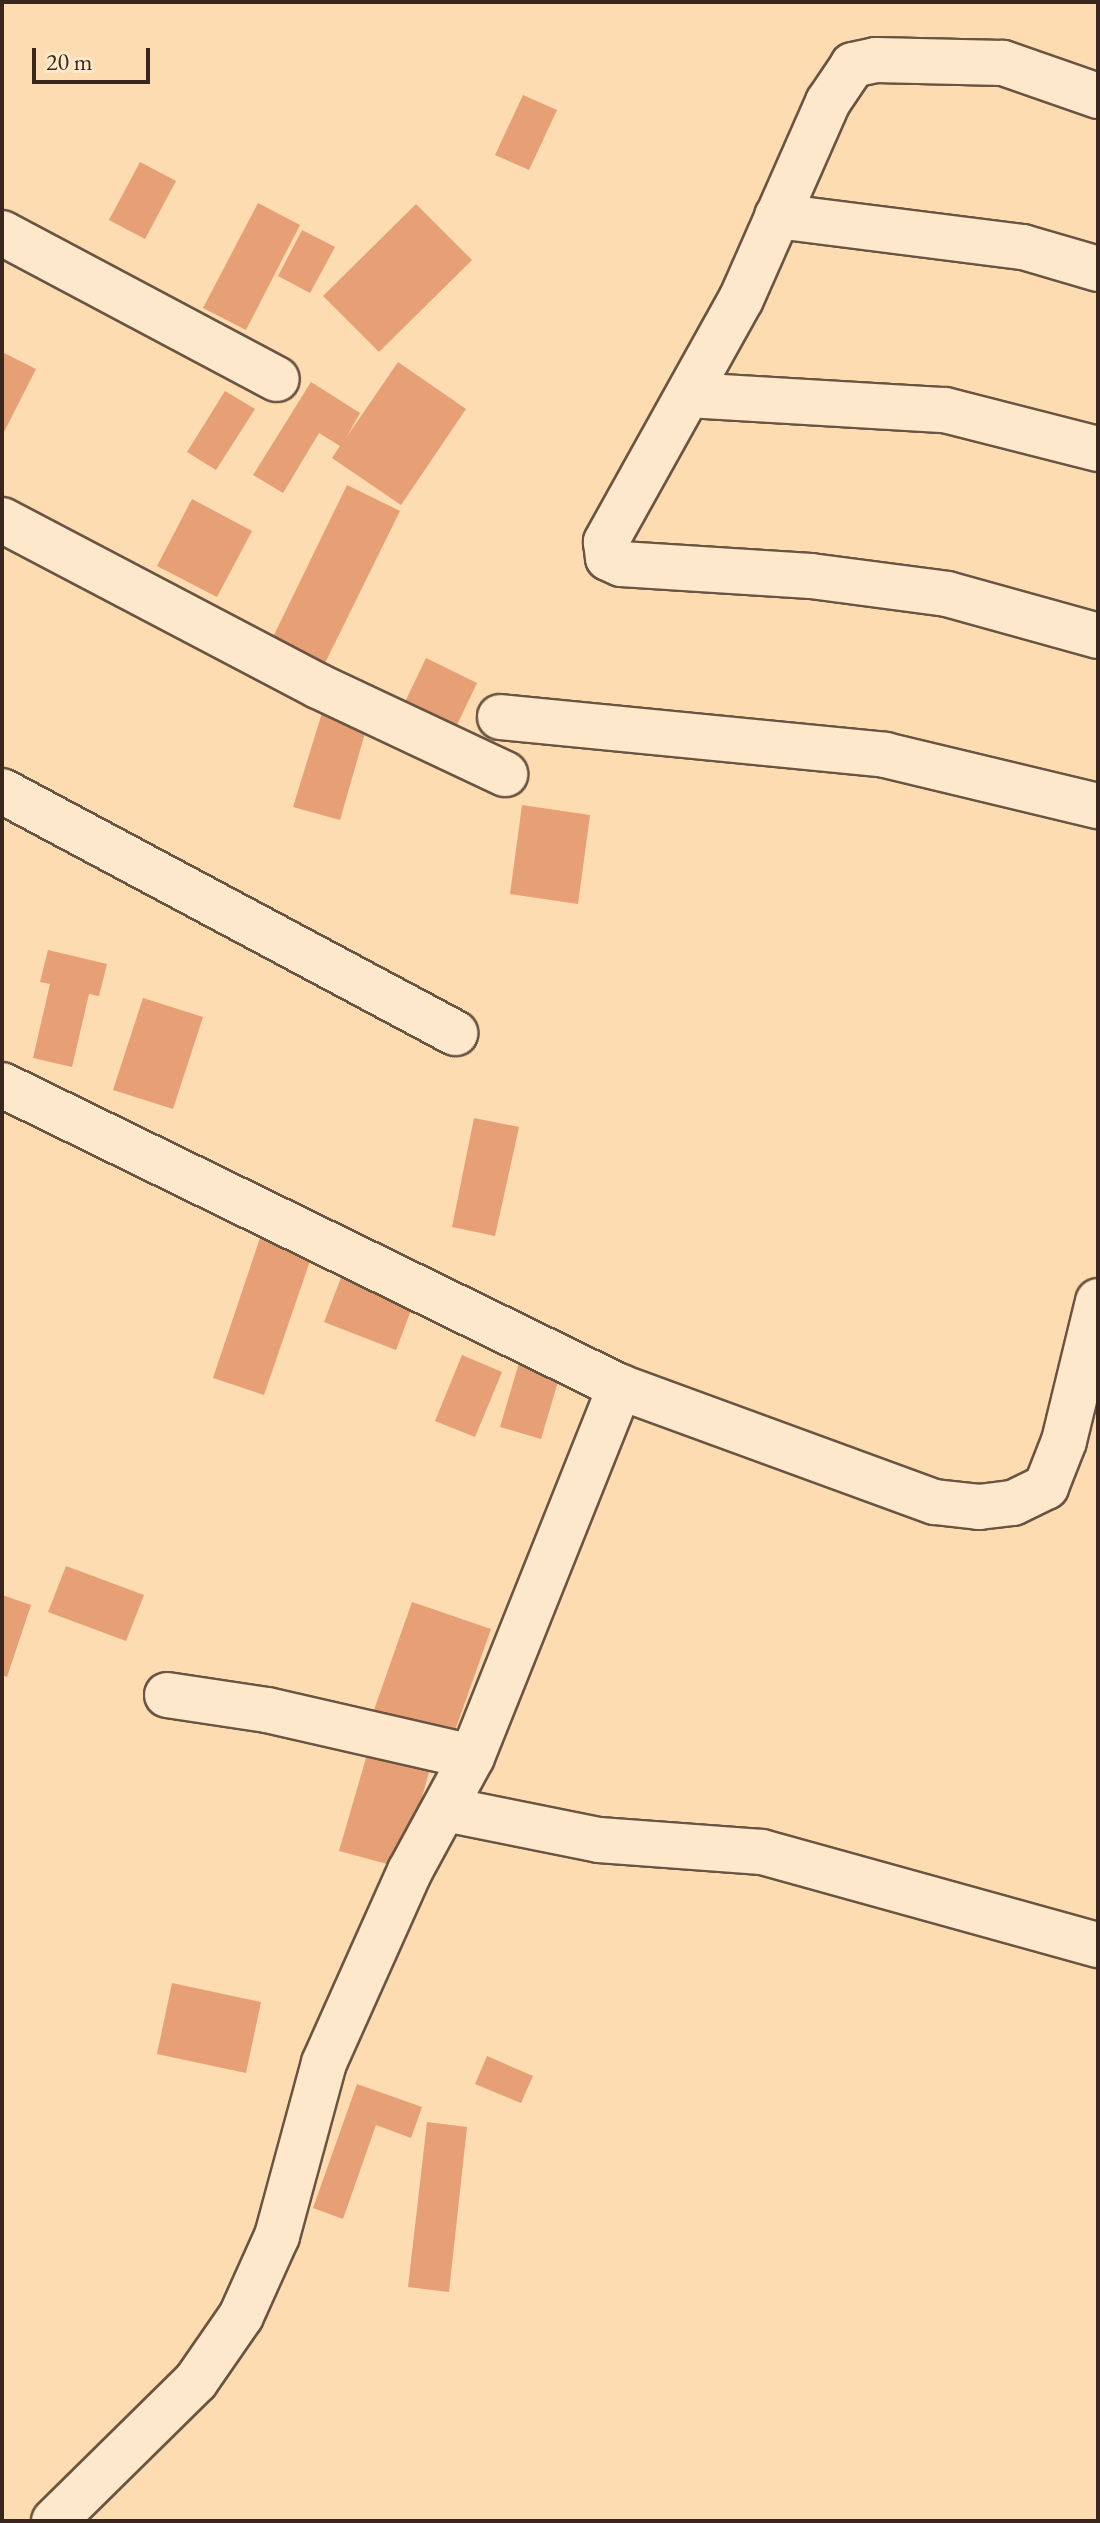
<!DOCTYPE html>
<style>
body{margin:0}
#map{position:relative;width:1100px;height:2523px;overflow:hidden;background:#fcdcb0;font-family:"EB Garamond",serif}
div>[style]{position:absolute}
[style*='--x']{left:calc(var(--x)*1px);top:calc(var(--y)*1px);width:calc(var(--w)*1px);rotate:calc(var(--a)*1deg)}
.building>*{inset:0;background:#e79f75}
.roads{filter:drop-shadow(2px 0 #6a5442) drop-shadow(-2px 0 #6a5442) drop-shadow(0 2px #6a5442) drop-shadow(0 -2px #6a5442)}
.street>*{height:44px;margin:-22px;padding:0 22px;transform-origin:22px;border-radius:22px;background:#fde8cc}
span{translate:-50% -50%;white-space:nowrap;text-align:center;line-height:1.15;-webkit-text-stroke:7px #fde8cc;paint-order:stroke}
.frame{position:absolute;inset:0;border:4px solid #39261d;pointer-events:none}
.scale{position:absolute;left:32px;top:48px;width:118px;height:36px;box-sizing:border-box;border:4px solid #39261d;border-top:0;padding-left:10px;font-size:24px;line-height:28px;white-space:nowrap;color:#39261d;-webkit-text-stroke:6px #fde8cc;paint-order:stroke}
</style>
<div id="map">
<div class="building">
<div style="clip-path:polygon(523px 95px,557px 110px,529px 170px,495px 155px)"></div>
<div style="clip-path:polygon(140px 162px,176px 181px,145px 239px,109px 220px)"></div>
<div style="clip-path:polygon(258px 203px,300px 225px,246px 330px,203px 308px)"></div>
<div style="clip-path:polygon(416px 204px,472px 260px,379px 352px,323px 296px)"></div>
<div style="clip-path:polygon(302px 230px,335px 247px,310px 293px,278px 276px)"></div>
<div style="clip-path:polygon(2px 352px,36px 369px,2px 436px)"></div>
<div style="clip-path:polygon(398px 362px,466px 409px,401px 505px,332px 458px,340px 446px,319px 433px,283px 493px,253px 475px,311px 382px,360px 413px,346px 438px)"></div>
<div style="clip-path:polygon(225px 391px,255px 409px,216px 470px,187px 452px)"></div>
<div style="clip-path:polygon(347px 485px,400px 511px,325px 663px,273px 637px)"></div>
<div style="clip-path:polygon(192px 499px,252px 531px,217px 597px,157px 566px)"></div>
<div style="clip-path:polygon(426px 658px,477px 683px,455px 729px,404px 704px)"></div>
<div style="clip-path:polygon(322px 713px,367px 726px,340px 820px,293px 807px)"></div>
<div style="clip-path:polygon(522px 805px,590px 815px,578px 904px,510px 894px)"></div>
<div style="clip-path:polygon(48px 950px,107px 964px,99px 996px,89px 994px,72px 1067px,33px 1058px,50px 984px,40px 982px)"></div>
<div style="clip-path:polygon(143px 998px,203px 1017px,173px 1109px,113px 1090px)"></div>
<div style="clip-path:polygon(474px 1118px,519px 1127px,495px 1236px,452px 1227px)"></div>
<div style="clip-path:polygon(260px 1238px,312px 1255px,264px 1395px,213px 1378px)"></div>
<div style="clip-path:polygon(344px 1270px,416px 1297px,396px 1350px,324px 1322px)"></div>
<div style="clip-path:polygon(462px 1355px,502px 1372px,475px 1437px,435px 1421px)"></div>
<div style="clip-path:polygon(519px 1363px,560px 1375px,541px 1439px,500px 1427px)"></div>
<div style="clip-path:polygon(66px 1566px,144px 1595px,126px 1641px,48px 1612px)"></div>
<div style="clip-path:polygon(2px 1595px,31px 1605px,7px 1677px,2px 1675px)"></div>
<div style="clip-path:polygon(412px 1602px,491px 1629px,453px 1736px,374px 1710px)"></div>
<div style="clip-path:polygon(371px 1741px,433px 1758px,402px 1868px,339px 1851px)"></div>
<div style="clip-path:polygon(172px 1983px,261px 2002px,246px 2073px,157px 2054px)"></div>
<div style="clip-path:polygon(487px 2056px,533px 2076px,521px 2103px,475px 2084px)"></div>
<div style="clip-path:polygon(357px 2084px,422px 2107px,411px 2138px,376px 2125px,343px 2219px,313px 2208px)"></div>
<div style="clip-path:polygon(427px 2122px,467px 2127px,449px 2292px,408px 2287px)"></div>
</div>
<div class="roads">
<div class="street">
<div style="--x:1098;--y:96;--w:101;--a:-160.8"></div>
<div style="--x:1003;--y:63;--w:127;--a:-178.6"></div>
<div style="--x:876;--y:60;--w:24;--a:168"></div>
<div style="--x:853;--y:65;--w:45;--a:124"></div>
<div style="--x:828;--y:102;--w:215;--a:113.8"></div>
<div style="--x:741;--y:299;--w:278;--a:119.1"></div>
<div style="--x:606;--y:542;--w:16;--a:83"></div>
<div style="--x:608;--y:558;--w:14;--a:25"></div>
<div style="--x:621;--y:564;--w:190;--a:3.6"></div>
<div style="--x:811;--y:576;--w:137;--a:7.5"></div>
<div style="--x:947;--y:594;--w:157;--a:15.5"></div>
<div style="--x:777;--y:216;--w:248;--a:7.2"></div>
<div style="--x:1023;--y:247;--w:78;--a:16.3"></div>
<div style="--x:2;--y:233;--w:311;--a:28"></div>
<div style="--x:689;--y:395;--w:256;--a:3.4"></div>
<div style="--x:945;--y:410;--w:158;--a:14.3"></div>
<div style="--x:2;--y:520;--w:357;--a:27.7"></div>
<div style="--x:318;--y:686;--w:207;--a:25.2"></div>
<div style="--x:500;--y:717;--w:387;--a:5.6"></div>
<div style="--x:885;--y:755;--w:219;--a:13.5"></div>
<div style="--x:2;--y:791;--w:514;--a:28.11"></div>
<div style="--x:2;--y:1085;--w:688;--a:26.04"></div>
<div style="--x:620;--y:1387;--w:335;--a:20.1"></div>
<div style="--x:935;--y:1502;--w:44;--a:6.5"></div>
<div style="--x:979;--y:1507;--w:34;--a:-7"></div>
<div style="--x:1013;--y:1503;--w:37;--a:-26"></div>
<div style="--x:1046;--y:1487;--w:49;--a:-68.6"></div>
<div style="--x:1064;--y:1441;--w:144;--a:-76.3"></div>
<div style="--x:167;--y:1695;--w:101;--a:8.5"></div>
<div style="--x:267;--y:1710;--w:210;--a:12.9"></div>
<div style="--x:445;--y:1809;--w:157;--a:11.4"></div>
<div style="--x:599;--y:1840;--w:163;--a:4.2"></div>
<div style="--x:762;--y:1852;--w:349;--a:15.5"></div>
<div style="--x:54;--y:2521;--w:199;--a:-44.6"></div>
<div style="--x:196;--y:2381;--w:79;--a:-55.3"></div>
<div style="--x:241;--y:2316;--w:88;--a:-65.8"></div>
<div style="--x:277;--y:2236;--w:179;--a:-74.8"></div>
<div style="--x:324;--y:2063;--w:210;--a:-65.9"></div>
<div style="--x:410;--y:1871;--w:130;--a:-61.5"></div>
<div style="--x:472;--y:1757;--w:399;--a:-68.2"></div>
</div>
</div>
<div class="frame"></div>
<div class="scale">20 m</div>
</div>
